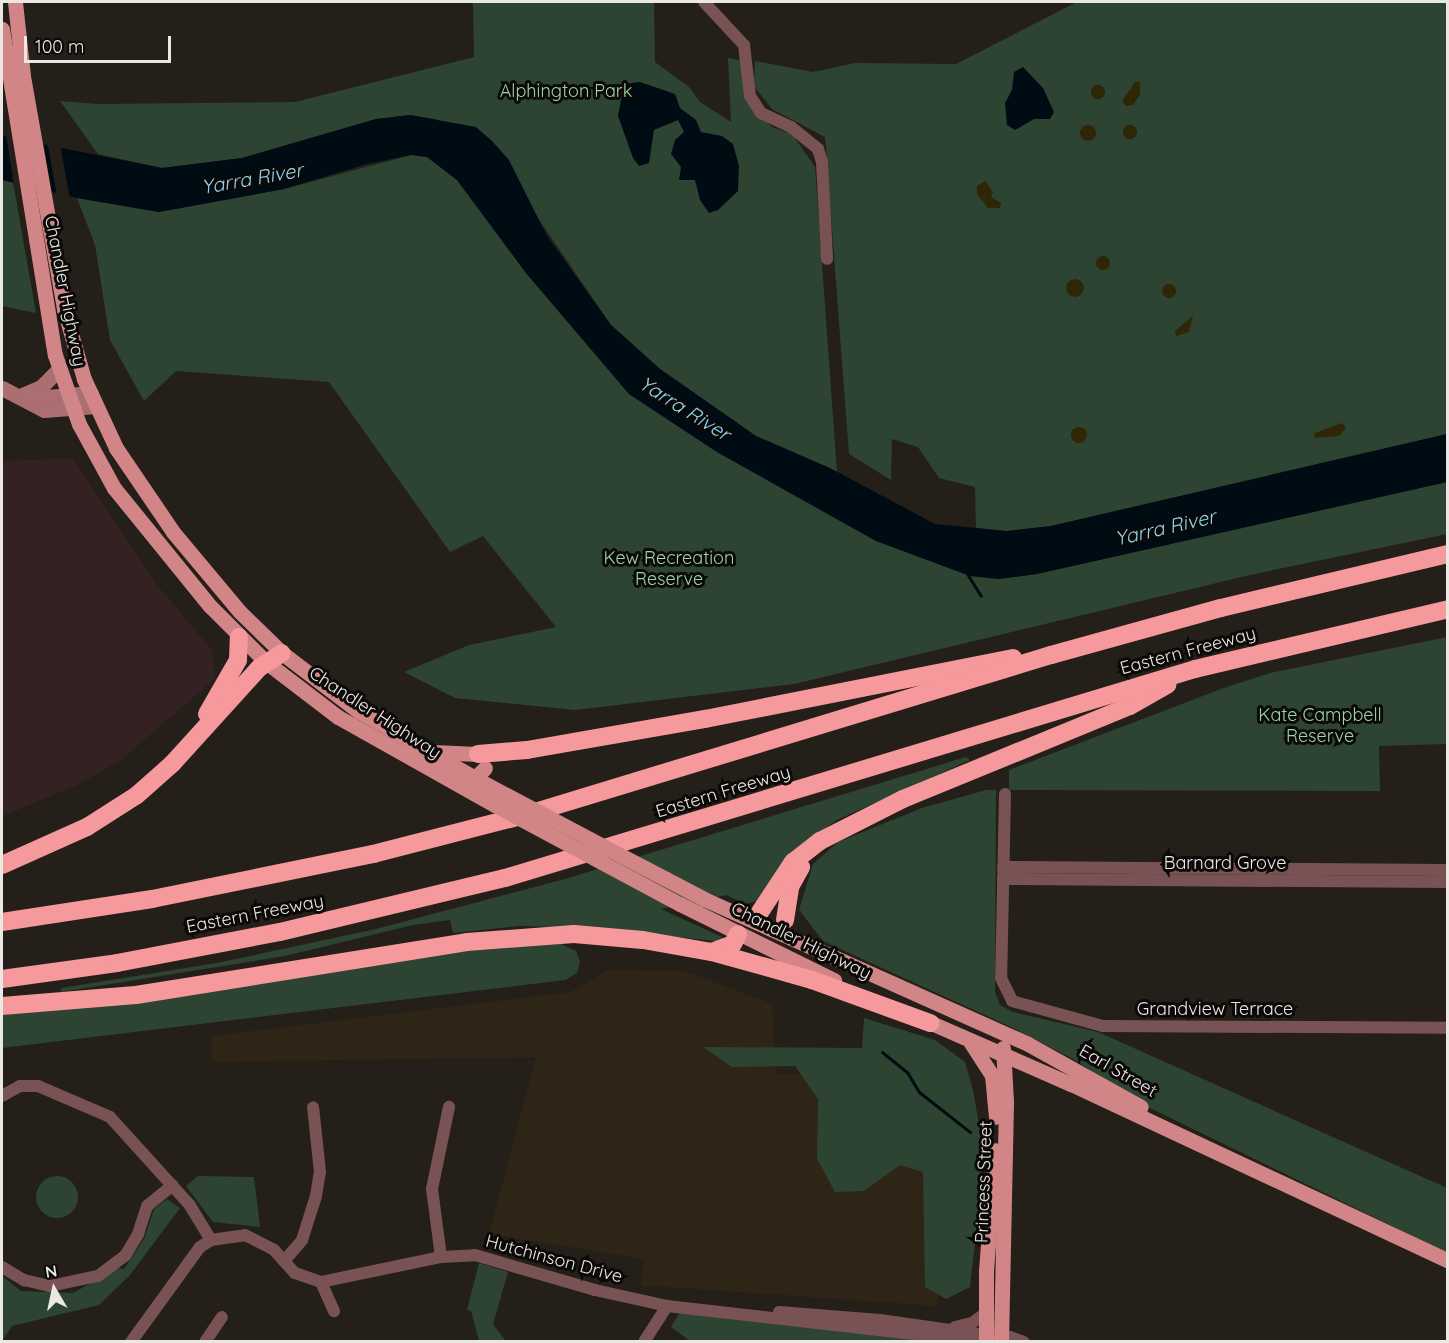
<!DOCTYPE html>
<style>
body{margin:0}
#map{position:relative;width:1449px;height:1343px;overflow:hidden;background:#241f18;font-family:Quicksand,sans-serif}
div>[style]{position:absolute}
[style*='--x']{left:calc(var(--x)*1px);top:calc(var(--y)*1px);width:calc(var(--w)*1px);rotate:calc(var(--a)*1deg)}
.industrial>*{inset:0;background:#2f2516}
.medical>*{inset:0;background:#342122}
.green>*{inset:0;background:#2d4432}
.round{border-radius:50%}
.sand>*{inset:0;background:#2f2605}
.water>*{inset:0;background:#000c14}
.pier>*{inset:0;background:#241f18}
.stream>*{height:3px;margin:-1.5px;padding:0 1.5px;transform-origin:1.5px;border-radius:1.5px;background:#000c14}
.street>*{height:12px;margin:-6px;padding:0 6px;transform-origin:6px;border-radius:6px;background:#795354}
.secondary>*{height:15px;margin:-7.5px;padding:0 7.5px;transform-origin:7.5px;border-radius:7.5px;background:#ab6f71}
.primary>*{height:15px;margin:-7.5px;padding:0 7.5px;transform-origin:7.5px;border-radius:7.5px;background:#d28587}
.highway>*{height:18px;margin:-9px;padding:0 9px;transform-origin:9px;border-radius:9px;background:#f6999c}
.primary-bridge>*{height:15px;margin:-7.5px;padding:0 7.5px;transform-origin:7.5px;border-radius:7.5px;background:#d28587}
span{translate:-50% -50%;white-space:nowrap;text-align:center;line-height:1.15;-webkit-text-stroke:6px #0b0907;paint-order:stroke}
.park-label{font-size:18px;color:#9dd4a8}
.street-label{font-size:18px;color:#ebe7e3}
.water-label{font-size:20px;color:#8ed6f3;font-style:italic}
.frame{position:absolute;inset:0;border:3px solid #ebe7e3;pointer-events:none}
.north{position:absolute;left:24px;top:1259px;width:60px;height:60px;-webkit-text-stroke:4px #0b0907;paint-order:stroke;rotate:351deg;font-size:16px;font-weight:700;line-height:24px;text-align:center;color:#ebe7e3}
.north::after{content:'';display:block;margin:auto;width:21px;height:27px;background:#ebe7e3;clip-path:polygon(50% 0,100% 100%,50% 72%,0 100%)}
.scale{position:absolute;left:24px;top:36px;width:147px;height:27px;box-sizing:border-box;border:3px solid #ebe7e3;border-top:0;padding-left:8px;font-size:18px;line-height:21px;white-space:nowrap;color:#ebe7e3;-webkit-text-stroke:4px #0b0907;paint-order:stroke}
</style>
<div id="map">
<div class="industrial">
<div style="clip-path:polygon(608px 970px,685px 971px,772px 1004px,776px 1073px,946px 1083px,938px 1306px,641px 1285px,644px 1259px,489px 1234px,536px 1057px,211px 1062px,212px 1036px,571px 992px)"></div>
</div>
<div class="medical">
<div style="clip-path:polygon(72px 458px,158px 586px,213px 651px,215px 679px,121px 760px,78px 785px,2px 816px,2px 461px)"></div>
</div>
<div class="green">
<div style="clip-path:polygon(473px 2px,654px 2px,655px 62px,689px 87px,700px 102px,731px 122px,728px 58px,740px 60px,757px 114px,774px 128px,792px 134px,815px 167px,837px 472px,756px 436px,660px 369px,611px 325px,527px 202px,435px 119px,410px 115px,376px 119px,242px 158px,162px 168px,98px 154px,60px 101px,97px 104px,295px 102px,474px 57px)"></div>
<div style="clip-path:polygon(1077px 2px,1447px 2px,1447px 434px,1051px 526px,1007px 531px,976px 528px,975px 487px,939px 478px,918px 447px,892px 439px,891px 480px,849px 454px,825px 137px,772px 109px,754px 86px,755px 61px,813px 72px,855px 63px,956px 64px)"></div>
<div style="clip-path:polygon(411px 155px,427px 157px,457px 180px,526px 273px,629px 394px,717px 452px,876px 541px,998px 579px,1037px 574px,1447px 482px,1447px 534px,1250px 575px,794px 684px,575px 710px,455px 698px,404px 672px,469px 645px,556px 627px,483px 536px,450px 552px,329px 382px,176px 371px,144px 401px,110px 340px,95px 245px,77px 198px,159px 212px,284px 189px)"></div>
<div style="clip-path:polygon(2px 180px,13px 182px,36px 313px,2px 306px)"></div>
<div style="clip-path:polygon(1447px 637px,1447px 744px,1379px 746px,1380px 791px,1009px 790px,1009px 770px,1221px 689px,1270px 673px)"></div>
<div style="clip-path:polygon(966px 757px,970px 760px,837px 820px,791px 852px,757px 901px,745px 904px,726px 895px,661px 909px,722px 937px,722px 942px,600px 928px,519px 926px,453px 933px,450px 920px,413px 925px,285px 956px,61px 992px,61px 988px,217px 963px,376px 929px,565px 879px)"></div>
<div style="clip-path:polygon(986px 790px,996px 790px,995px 992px,1000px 1005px,1013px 1012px,1098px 1032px,1447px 1188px,1447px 1253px,1150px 1108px,1073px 1059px,1011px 1027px,823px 941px,799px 910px,813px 864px,838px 842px,922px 808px)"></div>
<div style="clip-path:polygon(561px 944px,576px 951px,580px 962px,577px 973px,565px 980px,2px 1048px,2px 1015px,173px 998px,442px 953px)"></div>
<div style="clip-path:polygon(864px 1018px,935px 1040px,965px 1062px,973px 1090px,980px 1130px,981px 1191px,970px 1287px,946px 1299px,925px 1287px,923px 1172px,900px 1165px,864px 1191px,835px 1192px,817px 1159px,818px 1099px,795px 1066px,732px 1067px,703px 1047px,862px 1048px)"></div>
<div style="clip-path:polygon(198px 1176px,254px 1177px,260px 1227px,213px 1222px,186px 1186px)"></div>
<div class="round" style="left:36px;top:1176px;width:42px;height:42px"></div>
<div style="clip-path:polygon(167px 1199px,180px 1208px,130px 1275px,99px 1305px,12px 1326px,2px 1341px,2px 1276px,21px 1291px,73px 1293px,118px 1268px,124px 1269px,144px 1239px,154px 1209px)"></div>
<div style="clip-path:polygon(479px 1263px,508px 1272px,493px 1324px,506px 1341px,479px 1341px,471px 1311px,467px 1310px)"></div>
<div style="clip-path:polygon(680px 1312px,938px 1341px,690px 1341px,671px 1327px)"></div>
</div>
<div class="sand">
<div style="clip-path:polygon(1135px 82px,1140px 82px,1140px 94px,1133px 105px,1126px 106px,1122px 101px)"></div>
<div class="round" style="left:1091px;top:85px;width:14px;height:14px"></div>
<div class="round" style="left:1123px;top:125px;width:14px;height:14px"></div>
<div class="round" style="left:1080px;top:125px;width:16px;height:16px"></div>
<div style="clip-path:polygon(985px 181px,993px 192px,991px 197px,1001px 203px,1000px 208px,988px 208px,977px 194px,977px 186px)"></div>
<div class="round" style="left:1096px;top:256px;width:14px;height:14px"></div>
<div class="round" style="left:1066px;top:279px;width:18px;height:18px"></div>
<div class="round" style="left:1162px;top:284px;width:14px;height:14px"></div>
<div style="clip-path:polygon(1193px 316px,1189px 332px,1176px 336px,1175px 331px)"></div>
<div style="clip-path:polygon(1342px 423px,1346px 428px,1339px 436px,1314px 438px,1315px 433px)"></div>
<div class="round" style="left:1071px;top:427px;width:16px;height:16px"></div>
</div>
<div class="water">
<div style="clip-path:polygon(1023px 67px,1043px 88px,1054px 112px,1050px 119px,1034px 119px,1015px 130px,1007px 125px,1005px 103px,1012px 90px,1014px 72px)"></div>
<div style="clip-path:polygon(640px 82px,675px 94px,680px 108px,696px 120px,701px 132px,722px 136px,733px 144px,739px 166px,738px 191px,718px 210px,709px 213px,700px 200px,695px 180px,679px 180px,681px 167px,671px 154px,675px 140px,684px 132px,678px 120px,654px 130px,649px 163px,639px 166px,633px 158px,618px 116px,624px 84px)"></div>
<div style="clip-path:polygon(410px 115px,476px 127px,492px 141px,509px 160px,547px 236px,611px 325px,660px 369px,756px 436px,830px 468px,935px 524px,1007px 531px,1051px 526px,1447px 434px,1447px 482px,1037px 574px,998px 579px,970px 576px,876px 541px,717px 452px,629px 394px,526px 273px,457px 180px,427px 157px,411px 155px,367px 164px,284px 189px,159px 212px,77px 198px,2px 180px,2px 136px,162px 168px,242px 158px,376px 119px)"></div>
</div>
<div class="pier">
<div style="clip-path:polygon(6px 134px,43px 139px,52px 195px,14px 186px)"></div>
<div style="clip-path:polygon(47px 140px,60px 143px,70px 200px,57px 196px)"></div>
</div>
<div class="stream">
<div style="--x:966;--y:572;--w:28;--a:58"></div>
<div style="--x:882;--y:1052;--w:32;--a:39"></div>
<div style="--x:907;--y:1072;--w:23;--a:59"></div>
<div style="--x:919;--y:1092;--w:65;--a:38.1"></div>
</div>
<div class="street">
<div style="--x:704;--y:2;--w:59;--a:47.1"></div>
<div style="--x:744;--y:45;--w:51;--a:83.3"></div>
<div style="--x:750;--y:96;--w:20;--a:57"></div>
<div style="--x:761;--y:113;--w:33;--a:25"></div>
<div style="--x:791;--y:127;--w:35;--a:39"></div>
<div style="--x:818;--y:149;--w:14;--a:73"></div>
<div style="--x:822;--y:162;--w:97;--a:87"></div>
<div style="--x:1005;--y:794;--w:184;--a:91.2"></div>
<div style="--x:1001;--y:978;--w:25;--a:64"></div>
<div style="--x:1012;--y:1001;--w:94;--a:15.4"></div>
<div style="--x:1103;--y:1026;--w:345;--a:0.3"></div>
<div style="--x:1003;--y:867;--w:445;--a:0.4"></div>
<div style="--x:1003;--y:879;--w:445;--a:0.4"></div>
<div style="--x:2;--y:1096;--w:21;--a:-29"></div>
<div style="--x:20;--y:1086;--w:18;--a:0"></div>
<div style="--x:38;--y:1086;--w:78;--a:23.3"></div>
<div style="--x:110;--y:1117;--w:118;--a:47.8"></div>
<div style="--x:189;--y:1204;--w:42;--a:58.6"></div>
<div style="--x:441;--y:1257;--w:69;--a:-97.5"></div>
<div style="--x:432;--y:1189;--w:84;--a:-78.3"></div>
<div style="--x:284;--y:1261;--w:28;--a:-49"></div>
<div style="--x:302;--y:1240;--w:46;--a:-72.3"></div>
<div style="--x:316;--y:1196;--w:24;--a:-81"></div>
<div style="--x:320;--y:1172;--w:65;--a:-96.1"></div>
<div style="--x:2;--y:1267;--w:26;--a:31"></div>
<div style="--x:24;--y:1280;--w:27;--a:13"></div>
<div style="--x:50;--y:1286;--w:49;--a:-11.8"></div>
<div style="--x:98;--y:1276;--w:34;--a:-37"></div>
<div style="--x:125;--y:1256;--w:26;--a:-59"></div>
<div style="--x:138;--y:1234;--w:29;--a:-72"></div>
<div style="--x:147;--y:1206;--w:33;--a:-39"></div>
<div style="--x:321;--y:1282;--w:32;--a:66"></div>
<div style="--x:779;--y:1312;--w:101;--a:4.5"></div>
<div style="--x:880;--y:1320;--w:106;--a:8.1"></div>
<div style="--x:955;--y:1327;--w:17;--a:-13"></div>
<div style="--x:972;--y:1323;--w:17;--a:-36"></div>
<div style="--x:1001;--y:1334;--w:24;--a:19"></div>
<div style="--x:131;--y:1342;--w:117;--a:-54"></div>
<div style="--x:200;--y:1247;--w:13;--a:-32"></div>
<div style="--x:211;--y:1240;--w:34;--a:-8"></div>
<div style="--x:245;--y:1235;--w:33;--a:27"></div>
<div style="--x:274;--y:1250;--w:31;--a:48"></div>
<div style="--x:295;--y:1273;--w:28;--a:19"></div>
<div style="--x:321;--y:1282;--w:123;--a:-11.8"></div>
<div style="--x:441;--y:1257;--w:34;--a:-3"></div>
<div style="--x:475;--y:1255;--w:125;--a:16.3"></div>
<div style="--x:595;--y:1290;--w:74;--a:12.5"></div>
<div style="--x:667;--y:1306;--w:318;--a:6.5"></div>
<div style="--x:205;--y:1342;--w:30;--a:-56"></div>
<div style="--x:644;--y:1342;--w:43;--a:-57.4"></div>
</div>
<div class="secondary">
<div style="--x:2;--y:388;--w:47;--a:27.6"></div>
<div style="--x:44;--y:410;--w:52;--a:-4.4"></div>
<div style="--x:20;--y:396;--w:23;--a:-23"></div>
<div style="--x:41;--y:387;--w:25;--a:-45"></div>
<div style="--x:25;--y:399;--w:66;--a:-5.2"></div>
</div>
<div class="primary">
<div style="--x:15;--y:2;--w:74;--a:83.8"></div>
<div style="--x:23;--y:76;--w:237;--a:80"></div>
<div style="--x:64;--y:309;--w:73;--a:74.1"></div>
<div style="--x:84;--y:379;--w:76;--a:65.1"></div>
<div style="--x:116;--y:448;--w:102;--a:55.8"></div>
<div style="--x:173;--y:532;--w:104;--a:50.1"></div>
<div style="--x:240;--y:612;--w:59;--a:44.3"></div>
<div style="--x:282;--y:653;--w:96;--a:37.3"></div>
<div style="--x:358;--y:711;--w:141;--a:29.8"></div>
<div style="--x:2;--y:29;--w:330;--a:80.8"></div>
<div style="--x:55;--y:355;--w:73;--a:70.8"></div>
<div style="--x:79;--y:424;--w:73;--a:61.3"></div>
<div style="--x:114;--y:488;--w:152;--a:50.9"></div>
<div style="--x:210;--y:606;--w:79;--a:45"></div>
<div style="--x:266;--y:662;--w:91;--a:37.4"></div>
<div style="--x:338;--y:717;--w:180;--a:29.3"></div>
<div style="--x:433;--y:752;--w:45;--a:2.5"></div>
<div style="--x:479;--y:787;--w:10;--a:-114"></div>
<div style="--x:475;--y:778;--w:14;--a:-45"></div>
<div style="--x:620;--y:855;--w:95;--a:27.6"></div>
<div style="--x:704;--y:899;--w:355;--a:24.1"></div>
<div style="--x:1028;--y:1044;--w:129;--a:29.1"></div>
<div style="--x:680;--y:904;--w:172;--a:26.3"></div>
<div style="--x:922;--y:1019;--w:163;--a:23.6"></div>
<div style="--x:1071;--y:1084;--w:416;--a:25.1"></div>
<div style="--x:971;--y:1043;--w:38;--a:57"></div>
<div style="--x:992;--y:1075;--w:42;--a:84.6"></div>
<div style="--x:986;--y:1342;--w:71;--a:-90"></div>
<div style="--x:986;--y:1271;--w:121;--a:-85.7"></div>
<div style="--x:1001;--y:1342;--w:241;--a:-88.8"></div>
<div style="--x:1006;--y:1101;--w:53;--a:-93.2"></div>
</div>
<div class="highway">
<div style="--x:207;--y:714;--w:62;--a:-60.1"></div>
<div style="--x:238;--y:660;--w:23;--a:-88"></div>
<div style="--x:478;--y:754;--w:49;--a:-4.7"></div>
<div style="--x:527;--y:750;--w:181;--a:-9.9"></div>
<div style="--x:705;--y:719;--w:314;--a:-11.2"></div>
<div style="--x:2;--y:865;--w:93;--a:-24.1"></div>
<div style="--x:87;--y:827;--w:59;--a:-32.6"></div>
<div style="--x:137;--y:795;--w:47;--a:-41.5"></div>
<div style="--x:172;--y:764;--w:130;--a:-47.8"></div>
<div style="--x:259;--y:668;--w:27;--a:-33"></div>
<div style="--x:760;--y:912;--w:60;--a:-56.6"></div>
<div style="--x:793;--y:862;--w:34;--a:-38"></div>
<div style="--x:820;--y:841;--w:93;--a:-26.8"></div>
<div style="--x:903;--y:799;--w:245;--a:-22.3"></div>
<div style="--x:1130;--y:706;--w:43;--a:-29.6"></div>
<div style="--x:785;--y:920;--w:33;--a:-81"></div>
<div style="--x:790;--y:887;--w:23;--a:-61"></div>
<div style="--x:2;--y:922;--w:152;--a:-8.7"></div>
<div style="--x:152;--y:899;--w:226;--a:-11.5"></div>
<div style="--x:373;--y:854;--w:157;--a:-14.4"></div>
<div style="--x:525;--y:815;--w:550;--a:-16.92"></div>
<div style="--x:1051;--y:655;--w:176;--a:-15.5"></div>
<div style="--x:1221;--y:608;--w:233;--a:-13.4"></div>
<div style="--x:712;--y:952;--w:22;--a:-21"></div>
<div style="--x:733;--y:944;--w:11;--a:-63"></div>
<div style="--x:2;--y:979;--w:116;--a:-7.9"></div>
<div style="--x:117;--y:963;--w:166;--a:-10.8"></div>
<div style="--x:280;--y:932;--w:231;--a:-13.5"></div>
<div style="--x:505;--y:878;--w:721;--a:-16.85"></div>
<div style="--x:1195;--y:669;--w:260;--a:-13.3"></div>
<div style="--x:2;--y:1006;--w:134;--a:-4.7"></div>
<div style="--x:136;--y:995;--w:335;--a:-9.1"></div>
<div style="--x:467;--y:942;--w:107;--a:-4.3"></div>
<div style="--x:574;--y:934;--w:69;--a:5"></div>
<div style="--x:643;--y:940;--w:70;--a:9.9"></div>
<div style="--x:712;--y:952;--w:104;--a:15.6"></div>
<div style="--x:812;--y:980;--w:126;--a:20"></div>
</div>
<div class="primary-bridge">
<div style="--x:480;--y:781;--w:158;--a:27.9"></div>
<div style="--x:495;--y:805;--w:210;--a:28.2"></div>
</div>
<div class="park-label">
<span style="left:566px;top:91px">Alphington Park</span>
<span style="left:669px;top:569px">Kew Recreation<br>Reserve</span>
<span style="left:1320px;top:726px">Kate Campbell<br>Reserve</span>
</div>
<div class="street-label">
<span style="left:65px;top:291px;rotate:79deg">Chandler Highway</span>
<span style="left:1188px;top:651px;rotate:-15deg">Eastern Freeway</span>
<span style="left:375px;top:713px;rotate:33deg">Chandler Highway</span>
<span style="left:723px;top:792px;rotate:-17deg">Eastern Freeway</span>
<span style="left:1225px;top:863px">Barnard Grove</span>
<span style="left:255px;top:914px;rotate:-11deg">Eastern Freeway</span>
<span style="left:801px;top:941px;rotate:26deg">Chandler Highway</span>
<span style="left:1215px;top:1009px">Grandview Terrace</span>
<span style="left:1118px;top:1071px;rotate:30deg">Earl Street</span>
<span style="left:984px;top:1182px;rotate:-88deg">Princess Street</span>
<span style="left:554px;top:1259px;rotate:15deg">Hutchinson Drive</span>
</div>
<div class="water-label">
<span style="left:252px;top:178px;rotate:-10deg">Yarra River</span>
<span style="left:685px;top:408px;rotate:32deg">Yarra River</span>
<span style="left:1165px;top:527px;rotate:-13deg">Yarra River</span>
</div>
<div class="frame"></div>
<div class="north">N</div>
<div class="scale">100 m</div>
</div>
